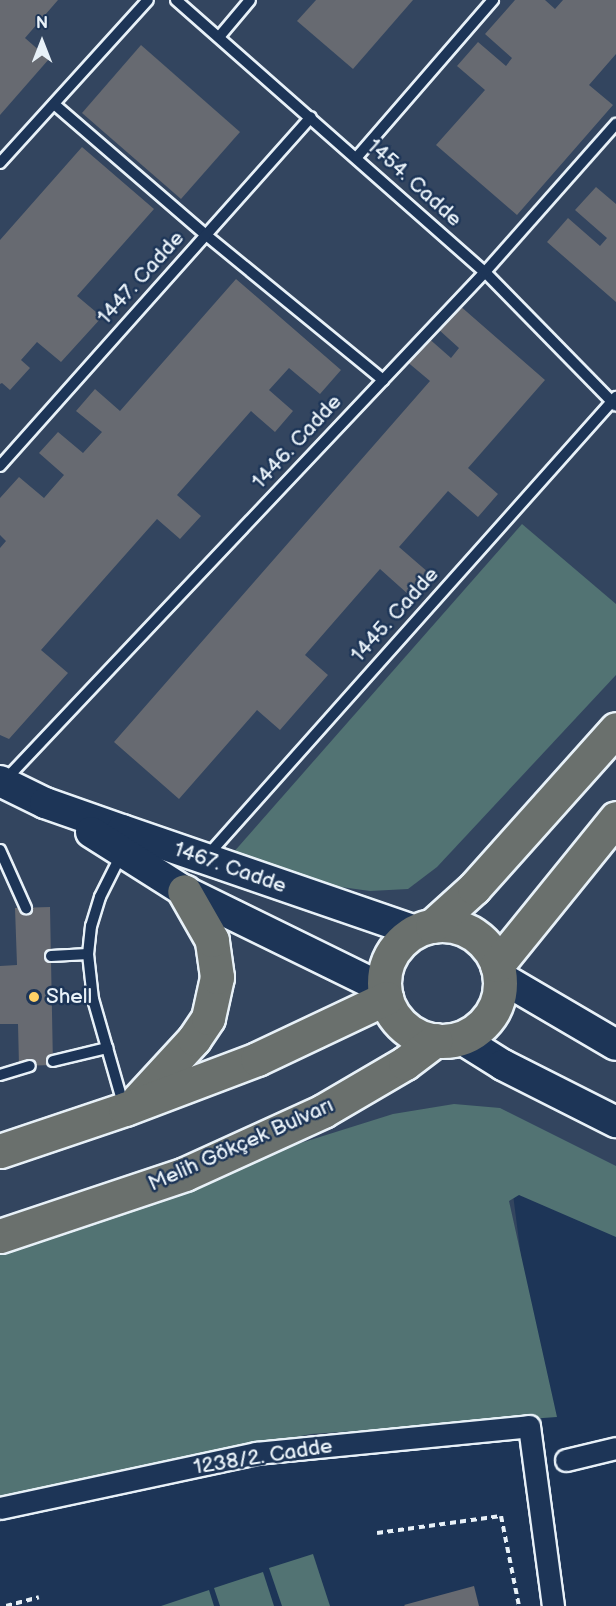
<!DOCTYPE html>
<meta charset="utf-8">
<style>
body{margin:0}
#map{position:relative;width:616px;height:1606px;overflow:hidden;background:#1d3557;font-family:"Balsamiq Sans",sans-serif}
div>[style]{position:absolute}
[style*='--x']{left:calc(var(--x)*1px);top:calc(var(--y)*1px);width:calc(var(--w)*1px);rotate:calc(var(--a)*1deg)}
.built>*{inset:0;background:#33455f}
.green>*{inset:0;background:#527373}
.building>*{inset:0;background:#676a71}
.path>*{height:4px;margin-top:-2px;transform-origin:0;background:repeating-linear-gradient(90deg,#e8f1f8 0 6px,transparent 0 10.5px)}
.roads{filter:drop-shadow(2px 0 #e8f1f8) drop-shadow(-2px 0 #e8f1f8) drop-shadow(0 2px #e8f1f8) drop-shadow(0 -2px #e8f1f8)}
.lane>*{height:10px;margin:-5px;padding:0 5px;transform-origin:5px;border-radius:5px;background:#1d3557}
.street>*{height:21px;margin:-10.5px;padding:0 10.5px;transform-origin:10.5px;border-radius:10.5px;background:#1d3557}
.secondary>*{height:30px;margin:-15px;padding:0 15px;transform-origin:15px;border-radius:15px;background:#1d3557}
.primary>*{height:33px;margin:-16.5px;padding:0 16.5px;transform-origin:16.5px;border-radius:16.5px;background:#6a706d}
.primary>.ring{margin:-16.5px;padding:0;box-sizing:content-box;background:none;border:33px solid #6a706d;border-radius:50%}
.dots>*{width:16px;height:16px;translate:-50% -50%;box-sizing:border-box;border:3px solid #1d3557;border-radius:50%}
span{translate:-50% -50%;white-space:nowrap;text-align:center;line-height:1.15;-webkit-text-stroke:5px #1d3557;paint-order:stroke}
.street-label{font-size:21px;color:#e8f1f8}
.poi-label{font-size:21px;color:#e8f1f8}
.left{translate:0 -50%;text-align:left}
.north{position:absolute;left:12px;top:12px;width:60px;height:60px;-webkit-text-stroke:4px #1d3557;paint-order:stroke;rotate:0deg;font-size:16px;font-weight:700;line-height:24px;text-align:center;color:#e8f1f8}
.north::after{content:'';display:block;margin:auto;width:21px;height:27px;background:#e8f1f8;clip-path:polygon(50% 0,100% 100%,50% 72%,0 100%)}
</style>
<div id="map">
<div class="built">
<div style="clip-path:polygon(0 0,616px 0,616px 1184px,504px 1124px,540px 1405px,0 1493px)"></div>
</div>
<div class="green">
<div style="clip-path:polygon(522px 524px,616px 604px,616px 675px,437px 867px,408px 889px,370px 891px,334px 886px,232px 854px)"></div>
<div style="clip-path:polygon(454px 1104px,500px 1108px,616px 1166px,616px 1237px,519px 1195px,509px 1201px,557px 1417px,311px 1434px,116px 1472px,0 1498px,0 1245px,288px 1147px,393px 1114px)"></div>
<div style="clip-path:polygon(313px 1554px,330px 1606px,282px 1606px,269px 1568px)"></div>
<div style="clip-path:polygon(263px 1572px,274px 1606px,220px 1606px,214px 1588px)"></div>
<div style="clip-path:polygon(209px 1590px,214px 1606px,161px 1606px)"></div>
</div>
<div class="building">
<div style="clip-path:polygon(0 0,58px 0,25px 38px,49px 59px,0 115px)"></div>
<div style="clip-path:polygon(316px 0,413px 0,353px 69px,297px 21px)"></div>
<div style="clip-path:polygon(515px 0,545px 0,555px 9px,563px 0,616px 0,616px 54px,589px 85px,613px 105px,517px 215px,436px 145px,485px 90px,457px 66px,478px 42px,506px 66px,512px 58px,485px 34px)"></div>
<div style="clip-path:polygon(141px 45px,240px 132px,181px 199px,82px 113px)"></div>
<div style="clip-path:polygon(82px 147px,154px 209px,77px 296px,102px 317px,61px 362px,37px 342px,21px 360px,30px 368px,10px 390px,2px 383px,0 384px,0 240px)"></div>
<div style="clip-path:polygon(596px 187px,616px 204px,616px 302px,547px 242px,568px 218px,600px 246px,607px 238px,575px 210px)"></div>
<div style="clip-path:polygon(236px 279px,341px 370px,320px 394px,289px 368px,269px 390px,293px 411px,275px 432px,251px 411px,177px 495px,201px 516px,180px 539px,157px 519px,41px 650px,68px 673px,9px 739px,0 735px,0 548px,6px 541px,0 535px,0 498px,19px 477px,44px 498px,64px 475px,39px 453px,58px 432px,83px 453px,102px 432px,76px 411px,95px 389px,120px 411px)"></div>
<div style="clip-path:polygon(459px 305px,545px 380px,468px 468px,498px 494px,478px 517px,448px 491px,399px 547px,429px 573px,409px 595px,380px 569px,305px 655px,328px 675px,280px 730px,257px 710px,179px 799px,114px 742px,430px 381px,405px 360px,426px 336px,451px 358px,459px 348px,438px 329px)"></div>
<div style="clip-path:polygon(50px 907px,53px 1065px,19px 1066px,18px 1024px,0 1024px,0 966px,17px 965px,15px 908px)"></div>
<div style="clip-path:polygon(474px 1586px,479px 1606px,405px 1606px,404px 1605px)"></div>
</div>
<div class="path">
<div style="--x:377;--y:1533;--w:125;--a:-7.8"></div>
<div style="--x:501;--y:1516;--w:92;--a:78.7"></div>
<div style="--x:6;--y:1606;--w:34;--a:-15"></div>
</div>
<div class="roads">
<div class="lane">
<div style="--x:176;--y:0;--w:412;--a:41.4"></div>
<div style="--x:485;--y:272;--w:187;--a:45.6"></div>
<div style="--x:219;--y:37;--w:48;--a:-50"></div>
<div style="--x:54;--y:104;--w:201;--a:40.8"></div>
<div style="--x:206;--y:235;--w:229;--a:39.3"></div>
<div style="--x:357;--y:157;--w:208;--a:-49.1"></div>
<div style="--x:0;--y:163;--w:220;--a:-47.8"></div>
<div style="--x:0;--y:466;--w:467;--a:-48.3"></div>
<div style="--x:5;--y:780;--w:699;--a:-46.62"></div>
<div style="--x:485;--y:272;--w:198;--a:-48.5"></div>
<div style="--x:0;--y:850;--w:64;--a:65.9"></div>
<div style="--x:121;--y:855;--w:47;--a:116.6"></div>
<div style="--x:100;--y:897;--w:30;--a:107"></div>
<div style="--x:91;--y:926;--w:28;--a:96"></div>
<div style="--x:88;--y:954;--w:45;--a:83.7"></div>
<div style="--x:93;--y:999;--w:112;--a:74"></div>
<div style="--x:207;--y:856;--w:615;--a:-48.3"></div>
<div style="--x:51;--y:956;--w:37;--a:-3"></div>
<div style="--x:53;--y:1061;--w:56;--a:-13.5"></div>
<div style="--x:0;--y:1075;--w:31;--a:-17"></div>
</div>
<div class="street">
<div style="--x:566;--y:1460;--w:51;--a:-13.5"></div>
<div style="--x:0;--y:1508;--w:262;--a:-12.1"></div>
<div style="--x:256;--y:1453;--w:274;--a:-5.6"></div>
<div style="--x:529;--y:1426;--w:182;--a:82.4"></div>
</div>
<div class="secondary">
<div style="--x:0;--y:781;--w:50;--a:26.1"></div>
<div style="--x:45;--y:803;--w:82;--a:19.3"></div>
<div style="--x:122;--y:830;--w:311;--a:19"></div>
<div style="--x:91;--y:832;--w:110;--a:32.4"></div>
<div style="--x:184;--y:891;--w:223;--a:26.1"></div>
<div style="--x:500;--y:977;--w:134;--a:30.4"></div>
<div style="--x:460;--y:1038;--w:51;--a:32.1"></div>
<div style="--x:503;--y:1065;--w:127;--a:26.8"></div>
</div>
<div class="primary">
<div class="ring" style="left:384px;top:925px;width:83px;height:83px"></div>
<div style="--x:432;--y:926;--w:57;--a:-42.1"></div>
<div style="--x:474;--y:888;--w:213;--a:-48.2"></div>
<div style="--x:497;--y:965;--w:189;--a:-51"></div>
<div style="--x:138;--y:1100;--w:83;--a:-47.4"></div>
<div style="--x:194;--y:1039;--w:25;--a:-56"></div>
<div style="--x:208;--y:1018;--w:42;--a:-77.6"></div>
<div style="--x:217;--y:977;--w:37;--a:-98"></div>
<div style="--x:212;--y:940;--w:56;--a:-119.7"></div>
<div style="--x:0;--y:1151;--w:132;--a:-18.6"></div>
<div style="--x:125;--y:1109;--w:141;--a:-20.7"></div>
<div style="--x:257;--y:1059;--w:143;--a:-25.3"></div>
<div style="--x:0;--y:1236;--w:195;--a:-18.5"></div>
<div style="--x:185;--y:1174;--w:152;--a:-24.5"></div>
<div style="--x:323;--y:1111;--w:95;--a:-30.3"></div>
<div style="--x:405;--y:1063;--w:38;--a:-37"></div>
</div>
</div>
<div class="dots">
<div style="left:34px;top:997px;background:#ffd166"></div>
</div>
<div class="street-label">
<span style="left:414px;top:183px;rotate:42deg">1454. Cadde</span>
<span style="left:141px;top:278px;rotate:-48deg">1447. Cadde</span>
<span style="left:297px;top:442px;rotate:-47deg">1446. Cadde</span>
<span style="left:395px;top:615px;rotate:-48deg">1445. Cadde</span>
<span style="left:230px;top:868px;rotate:19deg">1467. Cadde</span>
<span style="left:241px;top:1145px;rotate:-24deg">Melih Gökçek Bulvarı</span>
<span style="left:263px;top:1457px;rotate:-9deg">1238/2. Cadde</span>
</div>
<div class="poi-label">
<span class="left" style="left:46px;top:997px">Shell</span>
</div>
<div class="north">N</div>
</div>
